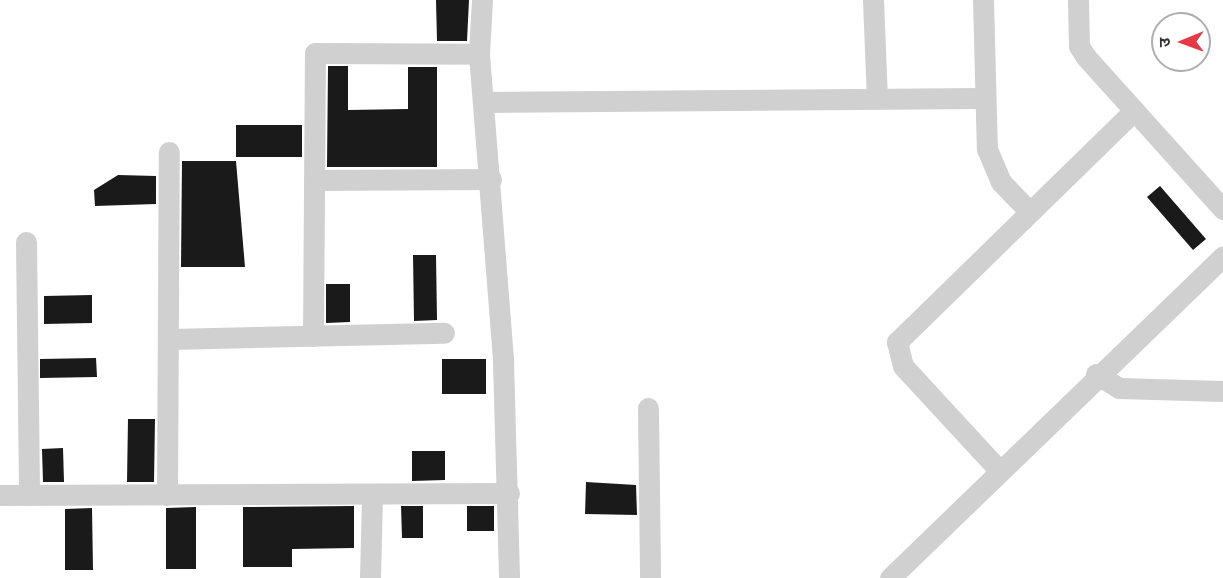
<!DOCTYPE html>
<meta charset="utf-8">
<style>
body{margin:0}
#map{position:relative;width:1223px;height:578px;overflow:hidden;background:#fff;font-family:Montserrat,"Noto Sans Devanagari",sans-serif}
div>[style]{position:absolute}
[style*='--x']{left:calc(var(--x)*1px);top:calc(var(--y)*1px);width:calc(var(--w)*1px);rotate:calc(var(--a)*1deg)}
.building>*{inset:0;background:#1a1a1a}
.street>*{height:21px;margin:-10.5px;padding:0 10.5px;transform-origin:10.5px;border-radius:10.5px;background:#d0d0d0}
span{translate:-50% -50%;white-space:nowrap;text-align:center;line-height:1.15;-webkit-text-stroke:6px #fff;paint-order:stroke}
.north{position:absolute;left:1151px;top:12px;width:60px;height:60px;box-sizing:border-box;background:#fff;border:2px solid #adadad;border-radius:50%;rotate:269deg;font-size:16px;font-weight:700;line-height:24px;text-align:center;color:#333}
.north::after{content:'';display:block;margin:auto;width:21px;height:27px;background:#e63946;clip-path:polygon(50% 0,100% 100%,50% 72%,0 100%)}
</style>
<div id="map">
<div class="building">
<div style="clip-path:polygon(436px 0,469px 0,467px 41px,437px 41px)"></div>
<div style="clip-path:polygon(328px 66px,348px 66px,348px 110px,408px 109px,408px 67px,437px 67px,437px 167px,327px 167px)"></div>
<div style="clip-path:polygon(236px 125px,302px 125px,302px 157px,236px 157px)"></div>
<div style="clip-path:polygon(182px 161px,236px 161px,245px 267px,181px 267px)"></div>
<div style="clip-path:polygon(118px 175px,156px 176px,156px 204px,95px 206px,94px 190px)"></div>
<div style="clip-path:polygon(1160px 186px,1206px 239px,1193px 250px,1147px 197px)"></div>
<div style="clip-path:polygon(413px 255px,436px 255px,437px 320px,414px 321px)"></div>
<div style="clip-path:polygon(326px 284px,350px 284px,350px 322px,326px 323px)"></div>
<div style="clip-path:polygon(92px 295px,92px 323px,44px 324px,44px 296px)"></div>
<div style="clip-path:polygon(96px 358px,97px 377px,40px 378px,40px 359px)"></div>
<div style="clip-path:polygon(442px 359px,486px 359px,486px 394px,442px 394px)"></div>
<div style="clip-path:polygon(128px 419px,155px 419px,154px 482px,127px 482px)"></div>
<div style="clip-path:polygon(63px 448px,64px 482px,43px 482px,42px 449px)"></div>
<div style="clip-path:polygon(412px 451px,445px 451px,445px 480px,412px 481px)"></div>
<div style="clip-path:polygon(586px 482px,636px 485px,637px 515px,585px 514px)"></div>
<div style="clip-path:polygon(354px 506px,354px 548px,292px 549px,292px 567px,243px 567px,243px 507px)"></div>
<div style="clip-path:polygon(401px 506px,423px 506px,423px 538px,402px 538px)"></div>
<div style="clip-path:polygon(467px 506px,494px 506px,494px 531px,467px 531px)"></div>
<div style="clip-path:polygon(196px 507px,196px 569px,166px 569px,166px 508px)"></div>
<div style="clip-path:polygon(92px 508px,93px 570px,65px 570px,65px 509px)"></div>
</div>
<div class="street">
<div style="--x:482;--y:0;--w:54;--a:93.2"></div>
<div style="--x:479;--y:54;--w:308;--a:85.5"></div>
<div style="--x:503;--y:361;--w:217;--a:88.4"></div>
<div style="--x:873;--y:0;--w:98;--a:87.7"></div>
<div style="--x:983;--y:0;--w:149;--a:88.5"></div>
<div style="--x:987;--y:149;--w:36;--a:67"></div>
<div style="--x:1001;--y:182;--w:40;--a:46"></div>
<div style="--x:1078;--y:0;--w:46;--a:88.8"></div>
<div style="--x:1079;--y:46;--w:13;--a:58"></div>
<div style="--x:1086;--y:57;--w:205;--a:48"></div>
<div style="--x:483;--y:102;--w:500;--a:-0.46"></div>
<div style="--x:314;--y:180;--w:177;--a:-0.3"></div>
<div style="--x:26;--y:242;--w:253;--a:89.3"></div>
<div style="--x:313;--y:336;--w:283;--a:-89.6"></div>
<div style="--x:315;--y:53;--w:164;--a:0.3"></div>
<div style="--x:170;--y:339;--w:274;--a:-1.3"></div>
<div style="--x:1096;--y:374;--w:27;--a:31"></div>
<div style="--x:1119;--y:388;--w:104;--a:1.7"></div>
<div style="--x:648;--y:408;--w:170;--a:89.3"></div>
<div style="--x:998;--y:469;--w:140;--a:-132.7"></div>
<div style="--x:903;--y:366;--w:25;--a:-104"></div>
<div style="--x:897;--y:342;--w:331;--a:-44.3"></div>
<div style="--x:0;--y:495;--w:509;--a:-0.23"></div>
<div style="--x:167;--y:495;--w:343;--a:-89.7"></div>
<div style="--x:370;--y:578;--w:83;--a:-88.6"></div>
<div style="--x:890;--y:578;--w:463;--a:-44"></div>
</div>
<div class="north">उ</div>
</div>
